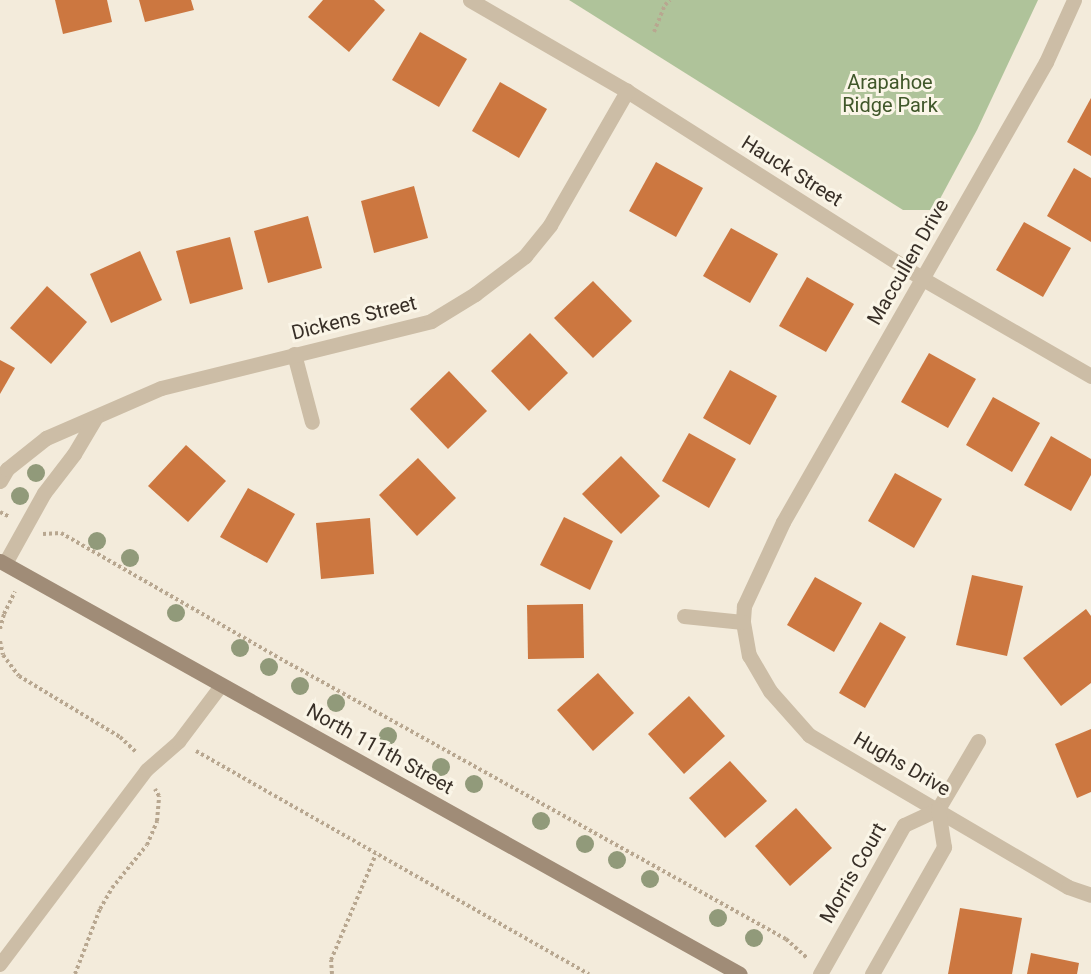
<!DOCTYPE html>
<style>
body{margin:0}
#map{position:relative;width:1091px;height:974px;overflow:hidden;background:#f3ebdb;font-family:Roboto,sans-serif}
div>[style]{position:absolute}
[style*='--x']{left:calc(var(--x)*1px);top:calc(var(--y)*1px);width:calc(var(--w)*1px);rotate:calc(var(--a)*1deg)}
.green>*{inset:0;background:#afc39a}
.building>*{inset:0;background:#cc7740}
.path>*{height:4px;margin-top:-2px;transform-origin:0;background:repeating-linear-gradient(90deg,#b8a790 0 3px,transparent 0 6px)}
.lane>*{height:14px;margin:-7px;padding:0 7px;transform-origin:7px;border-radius:7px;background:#ccbda6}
.street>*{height:15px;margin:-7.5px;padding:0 7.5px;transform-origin:7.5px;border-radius:7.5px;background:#ccbda6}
.secondary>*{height:15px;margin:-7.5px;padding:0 7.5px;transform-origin:7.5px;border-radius:7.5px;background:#a08c77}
.trees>*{width:18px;height:18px;margin:-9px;border-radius:50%;background:#919a7a}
span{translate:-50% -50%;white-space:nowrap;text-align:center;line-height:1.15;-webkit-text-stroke:6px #faf5e7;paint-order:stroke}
.park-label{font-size:20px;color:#40572a}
.street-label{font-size:20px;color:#382f27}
</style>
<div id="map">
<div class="green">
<div style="clip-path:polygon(569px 0,1038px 0,977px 130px,934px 210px,903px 210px)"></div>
</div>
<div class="building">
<div style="clip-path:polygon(55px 0,107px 0,112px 22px,63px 34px)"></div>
<div style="clip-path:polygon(139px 0,191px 0,194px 10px,145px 22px)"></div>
<div style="clip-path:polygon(323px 0,374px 0,385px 10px,349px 52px,308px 17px)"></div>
<div style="clip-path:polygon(420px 32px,467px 59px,439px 107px,392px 80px)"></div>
<div style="clip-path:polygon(500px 82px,547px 109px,519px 158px,472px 131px)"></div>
<div style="clip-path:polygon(1091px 98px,1091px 156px,1067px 142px)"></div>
<div style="clip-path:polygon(656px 162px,703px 188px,676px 237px,629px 211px)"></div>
<div style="clip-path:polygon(1074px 168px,1091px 178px,1091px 242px,1047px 216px)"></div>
<div style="clip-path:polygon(414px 186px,428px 238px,374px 253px,361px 201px)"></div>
<div style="clip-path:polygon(308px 216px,322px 268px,268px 283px,254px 231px)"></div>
<div style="clip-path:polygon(1024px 222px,1071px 248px,1043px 297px,996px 270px)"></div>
<div style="clip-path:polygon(731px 228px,778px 254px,750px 303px,703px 276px)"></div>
<div style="clip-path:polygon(230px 237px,243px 289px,190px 304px,176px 251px)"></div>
<div style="clip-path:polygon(140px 251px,162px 300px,111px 323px,90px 274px)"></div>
<div style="clip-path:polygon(807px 277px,854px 304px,826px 352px,779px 326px)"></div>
<div style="clip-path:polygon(593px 281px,632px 321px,593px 358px,554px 318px)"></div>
<div style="clip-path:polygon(47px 286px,87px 322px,51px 364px,10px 328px)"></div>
<div style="clip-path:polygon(530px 333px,568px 373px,529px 411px,491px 371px)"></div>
<div style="clip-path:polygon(929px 353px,976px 379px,948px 428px,901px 402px)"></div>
<div style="clip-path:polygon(0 360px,15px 368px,0 394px)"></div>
<div style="clip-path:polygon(730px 370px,777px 396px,750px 445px,703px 418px)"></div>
<div style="clip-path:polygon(449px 371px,487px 411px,448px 449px,410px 409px)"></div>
<div style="clip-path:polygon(993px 397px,1040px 423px,1012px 472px,966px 445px)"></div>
<div style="clip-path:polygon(689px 433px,736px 459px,709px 508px,662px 481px)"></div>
<div style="clip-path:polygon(1051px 436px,1091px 459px,1091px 475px,1071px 511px,1024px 485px)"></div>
<div style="clip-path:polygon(186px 445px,226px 481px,188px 522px,148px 486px)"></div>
<div style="clip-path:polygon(621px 456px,660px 496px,621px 534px,582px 494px)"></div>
<div style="clip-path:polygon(418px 458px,456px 498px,417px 536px,379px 495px)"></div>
<div style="clip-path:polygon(895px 473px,942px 499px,914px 548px,868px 521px)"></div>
<div style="clip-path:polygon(248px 488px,295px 514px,267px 563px,220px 537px)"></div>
<div style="clip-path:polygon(564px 517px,613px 541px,590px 590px,540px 565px)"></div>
<div style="clip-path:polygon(370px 518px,374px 574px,321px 579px,316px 523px)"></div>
<div style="clip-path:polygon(972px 575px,1023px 586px,1007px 656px,956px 645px)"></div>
<div style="clip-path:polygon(815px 577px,862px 603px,834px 652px,787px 625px)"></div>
<div style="clip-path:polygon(583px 604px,584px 658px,528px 659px,527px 605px)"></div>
<div style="clip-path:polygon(1086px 609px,1091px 616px,1091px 683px,1061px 706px,1023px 658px)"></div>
<div style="clip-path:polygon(880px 622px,906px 637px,865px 708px,839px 693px)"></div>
<div style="clip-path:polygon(598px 673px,634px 713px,593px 751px,557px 710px)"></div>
<div style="clip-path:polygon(689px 696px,725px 736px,684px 774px,648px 734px)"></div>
<div style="clip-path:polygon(1091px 729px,1091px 792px,1077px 798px,1055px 744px)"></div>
<div style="clip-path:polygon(730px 761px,767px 801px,725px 838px,689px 798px)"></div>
<div style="clip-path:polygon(796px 808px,832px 848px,790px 886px,755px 846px)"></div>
<div style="clip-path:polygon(960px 908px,1022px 918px,1012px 974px,948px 974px)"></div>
<div style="clip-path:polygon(1031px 953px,1079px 963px,1077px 974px,1027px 974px)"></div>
</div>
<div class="path">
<div style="--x:654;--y:32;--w:29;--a:-68"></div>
<div style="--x:665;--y:5;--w:7;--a:-45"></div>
<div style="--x:0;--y:512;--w:11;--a:27"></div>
<div style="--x:43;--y:534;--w:18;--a:-3"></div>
<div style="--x:61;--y:533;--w:264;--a:29.8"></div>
<div style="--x:290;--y:664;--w:567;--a:29.01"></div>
<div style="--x:786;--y:939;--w:28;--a:42"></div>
<div style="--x:0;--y:629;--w:16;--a:-75"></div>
<div style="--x:4;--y:614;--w:25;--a:-64"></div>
<div style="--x:0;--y:641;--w:14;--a:78"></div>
<div style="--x:3;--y:655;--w:26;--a:53"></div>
<div style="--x:19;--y:676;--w:118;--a:31.1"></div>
<div style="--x:120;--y:737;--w:23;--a:43"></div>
<div style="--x:196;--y:751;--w:452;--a:29.6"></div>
<div style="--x:75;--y:974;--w:70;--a:-69"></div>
<div style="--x:100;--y:909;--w:24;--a:-60"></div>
<div style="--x:112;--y:888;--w:55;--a:-50.9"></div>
<div style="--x:147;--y:845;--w:26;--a:-67"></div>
<div style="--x:157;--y:821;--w:25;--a:-85"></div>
<div style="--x:159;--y:796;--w:8;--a:-120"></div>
<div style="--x:332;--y:974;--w:14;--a:-94"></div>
<div style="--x:331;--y:960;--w:115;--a:-67"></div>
</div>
<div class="lane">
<div style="--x:0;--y:965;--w:244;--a:-53"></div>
<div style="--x:147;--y:770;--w:43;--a:-41.2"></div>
<div style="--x:179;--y:742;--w:71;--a:-53"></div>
</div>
<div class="street">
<div style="--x:470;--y:0;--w:181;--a:30.1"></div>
<div style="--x:627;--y:91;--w:351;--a:32.4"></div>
<div style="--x:923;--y:279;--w:194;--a:30"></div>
<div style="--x:1074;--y:0;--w:68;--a:114.3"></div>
<div style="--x:1046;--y:62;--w:530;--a:119.76"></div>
<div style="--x:783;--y:522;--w:93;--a:114.9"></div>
<div style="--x:744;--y:606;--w:16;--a:94"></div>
<div style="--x:743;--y:622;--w:34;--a:80"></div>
<div style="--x:749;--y:655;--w:42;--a:59.7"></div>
<div style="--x:770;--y:691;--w:59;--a:48.4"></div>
<div style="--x:809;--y:735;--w:300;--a:30.4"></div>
<div style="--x:1068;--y:887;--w:24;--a:19"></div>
<div style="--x:294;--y:354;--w:70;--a:75.2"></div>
<div style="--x:0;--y:481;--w:14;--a:-60"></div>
<div style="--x:7;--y:469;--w:50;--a:-38.5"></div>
<div style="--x:46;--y:438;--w:125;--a:-23.5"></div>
<div style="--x:161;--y:388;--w:278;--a:-13.9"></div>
<div style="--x:431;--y:321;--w:52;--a:-31.5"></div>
<div style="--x:475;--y:294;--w:63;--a:-37.2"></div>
<div style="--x:525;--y:256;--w:40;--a:-51"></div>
<div style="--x:550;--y:225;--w:155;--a:-60.1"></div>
<div style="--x:5;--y:563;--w:80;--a:-60.9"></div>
<div style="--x:44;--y:493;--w:49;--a:-52.4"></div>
<div style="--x:74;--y:454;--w:43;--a:-59.3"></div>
<div style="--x:684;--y:616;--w:59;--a:5.8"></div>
<div style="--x:820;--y:974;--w:171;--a:-60.6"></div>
<div style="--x:904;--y:825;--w:38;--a:-25"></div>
<div style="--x:938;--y:809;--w:79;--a:-59.5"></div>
<div style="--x:872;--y:974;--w:146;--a:-60.4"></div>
<div style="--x:944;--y:847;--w:38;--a:-99"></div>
</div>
<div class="secondary">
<div style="--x:0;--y:561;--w:847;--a:29.17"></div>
</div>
<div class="trees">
<div style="left:36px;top:473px"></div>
<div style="left:20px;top:496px"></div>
<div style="left:97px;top:541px"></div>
<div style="left:130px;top:558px"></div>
<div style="left:176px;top:613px"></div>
<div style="left:240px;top:648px"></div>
<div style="left:269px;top:667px"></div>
<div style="left:300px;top:686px"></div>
<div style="left:336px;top:703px"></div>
<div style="left:388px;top:736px"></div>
<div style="left:441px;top:767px"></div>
<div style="left:474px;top:784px"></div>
<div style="left:541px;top:821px"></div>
<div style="left:585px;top:844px"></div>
<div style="left:617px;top:860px"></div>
<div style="left:650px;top:879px"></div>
<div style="left:718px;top:918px"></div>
<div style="left:754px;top:938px"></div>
</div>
<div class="park-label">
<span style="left:890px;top:94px">Arapahoe<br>Ridge Park</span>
</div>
<div class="street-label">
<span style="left:792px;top:171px;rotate:32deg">Hauck Street</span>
<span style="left:908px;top:262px;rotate:-60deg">Maccullen Drive</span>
<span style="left:354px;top:318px;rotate:-14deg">Dickens Street</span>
<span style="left:380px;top:749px;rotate:29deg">North 111th Street</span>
<span style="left:902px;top:764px;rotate:30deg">Hughs Drive</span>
<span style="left:853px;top:873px;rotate:-60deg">Morris Court</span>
</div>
</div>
